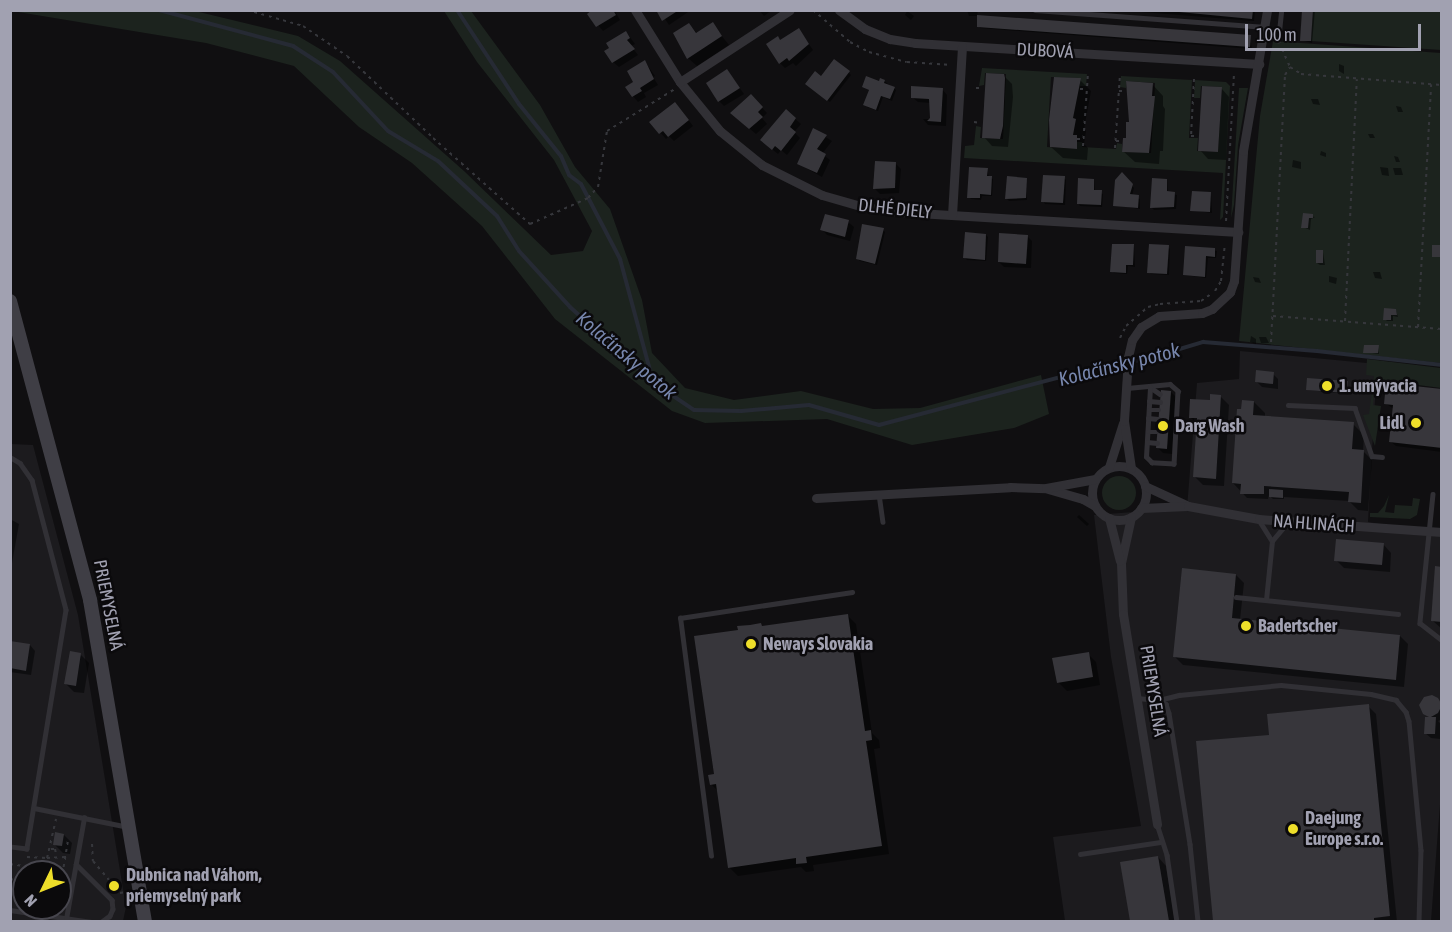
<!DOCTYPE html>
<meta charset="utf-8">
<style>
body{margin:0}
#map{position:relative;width:1452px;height:932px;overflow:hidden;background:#100f11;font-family:"Asap Condensed",sans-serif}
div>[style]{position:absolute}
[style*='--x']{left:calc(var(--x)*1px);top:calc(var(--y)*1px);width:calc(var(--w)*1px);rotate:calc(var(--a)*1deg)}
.built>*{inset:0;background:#1c1b1e}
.green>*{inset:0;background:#1c231e}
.round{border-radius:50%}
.shadow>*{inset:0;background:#0007}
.stream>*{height:4px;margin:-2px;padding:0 2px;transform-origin:2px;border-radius:2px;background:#262a34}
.building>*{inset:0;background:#37363b}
.path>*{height:2px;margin-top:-1px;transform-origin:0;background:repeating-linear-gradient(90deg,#36373c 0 3px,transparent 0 7.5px)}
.lane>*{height:4.5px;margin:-2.25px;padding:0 2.25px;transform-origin:2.25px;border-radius:2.25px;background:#313035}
.street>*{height:9px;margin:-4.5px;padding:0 4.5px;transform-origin:4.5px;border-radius:4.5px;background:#313035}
.street>.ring{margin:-4.5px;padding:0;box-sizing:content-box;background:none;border:9px solid #313035;border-radius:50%}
.secondary>*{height:14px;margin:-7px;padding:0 7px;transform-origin:7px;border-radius:7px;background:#3f3e45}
.dots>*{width:16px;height:16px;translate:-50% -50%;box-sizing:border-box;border:3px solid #0b0a0c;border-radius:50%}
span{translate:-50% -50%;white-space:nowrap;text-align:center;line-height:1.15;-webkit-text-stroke:5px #0b0a0c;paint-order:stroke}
.street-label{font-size:18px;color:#a1a1b1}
.poi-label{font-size:18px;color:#a1a1b1;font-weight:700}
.left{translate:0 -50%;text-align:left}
.right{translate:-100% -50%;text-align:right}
.water-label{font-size:20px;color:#7786ad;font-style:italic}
.frame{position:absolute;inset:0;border:12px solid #a1a1b1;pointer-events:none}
.north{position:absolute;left:12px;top:860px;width:60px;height:60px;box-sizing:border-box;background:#0b0a0c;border:2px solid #47464e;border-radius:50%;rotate:227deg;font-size:16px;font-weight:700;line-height:24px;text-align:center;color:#a1a1b1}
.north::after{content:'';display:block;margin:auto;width:21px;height:27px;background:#eede2a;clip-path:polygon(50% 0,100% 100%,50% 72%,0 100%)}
.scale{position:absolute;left:1245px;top:24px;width:176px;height:27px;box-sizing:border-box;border:3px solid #a1a1b1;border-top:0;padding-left:8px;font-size:18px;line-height:21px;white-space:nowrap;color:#a1a1b1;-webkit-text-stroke:4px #0b0a0c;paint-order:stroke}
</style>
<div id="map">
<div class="built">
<div style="clip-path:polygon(1240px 351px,1377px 364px,1368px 522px,1441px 533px,1442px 779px,1431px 921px,1065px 921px,1053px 837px,1141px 826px,1111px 657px,1094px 515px,1187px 508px,1197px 383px,1239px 379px)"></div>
<div style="clip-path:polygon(evenodd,11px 444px,33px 445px,78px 615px,126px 907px,123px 921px,11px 922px,11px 444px,24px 872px,60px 872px,60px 908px,24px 908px,24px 872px)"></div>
</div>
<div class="green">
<div style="clip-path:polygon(12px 11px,195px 11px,298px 36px,340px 61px,464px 171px,551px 255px,583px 251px,592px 231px,554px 160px,477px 62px,444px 11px,471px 11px,540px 105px,575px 167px,610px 209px,642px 300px,652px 353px,685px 388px,734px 400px,801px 391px,873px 409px,920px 408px,1041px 375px,1049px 414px,1014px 428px,912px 445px,827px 419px,705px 423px,672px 411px,555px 319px,482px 226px,412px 163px,359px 127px,294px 66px,206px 43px)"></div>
<div style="clip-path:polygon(1313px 11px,1441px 11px,1441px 50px,1311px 41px)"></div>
<div style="clip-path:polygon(1273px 41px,1441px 53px,1441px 363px,1239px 341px,1260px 116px)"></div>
<div style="clip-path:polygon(982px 68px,1087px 74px,1086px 86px,1080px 86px,1080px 78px,1051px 77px,1047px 147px,1076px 149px,1077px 142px,1082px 142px,1082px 147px,1116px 149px,1117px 143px,1122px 144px,1122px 152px,1151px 153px,1155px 83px,1126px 81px,1126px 88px,1120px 87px,1121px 76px,1192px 80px,1189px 138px,1198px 138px,1197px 151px,1218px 152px,1222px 87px,1201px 86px,1200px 98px,1194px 98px,1195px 80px,1226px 82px,1230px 86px,1223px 217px,1220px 220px,1223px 173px,964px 158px,965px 146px,974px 145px,976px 126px,981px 127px,980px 138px,1003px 139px,1006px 74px,985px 73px,984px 85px,979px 86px)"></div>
<div style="clip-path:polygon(1239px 88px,1248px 88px,1238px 145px,1234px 205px,1231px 218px)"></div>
<div style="clip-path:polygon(1367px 359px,1441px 368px,1441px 388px,1418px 385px,1413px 381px,1385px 381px,1383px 392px,1374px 391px,1373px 405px,1381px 406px,1375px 446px,1363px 415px,1369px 414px,1374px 376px,1366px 375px)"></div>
<div class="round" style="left:1102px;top:476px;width:34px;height:34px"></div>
<div style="clip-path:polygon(1389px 495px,1385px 512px,1394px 513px,1395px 505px,1412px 506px,1413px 498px,1420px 499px,1417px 515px,1410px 519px,1370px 517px,1370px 513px,1378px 513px,1384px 506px)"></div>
</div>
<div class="shadow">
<div style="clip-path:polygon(595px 10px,614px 10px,620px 20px,603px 31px,589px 14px)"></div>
<div style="clip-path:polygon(659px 10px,691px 10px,669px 25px)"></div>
<div style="clip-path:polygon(759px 10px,772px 10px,764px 16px)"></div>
<div style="clip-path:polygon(967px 10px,978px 10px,977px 16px,969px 16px)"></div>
<div style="clip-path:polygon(1117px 10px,1255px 10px,1254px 21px)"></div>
<div style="clip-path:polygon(1304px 10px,1315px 10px,1312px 43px,1301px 40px)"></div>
<div style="clip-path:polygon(907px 11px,914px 16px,911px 20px,905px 15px)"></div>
<div style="clip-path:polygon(712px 24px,729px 45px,697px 66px,688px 58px,689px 25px,697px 33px)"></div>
<div style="clip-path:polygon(978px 26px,1250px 37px,1252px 49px,980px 28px)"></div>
<div style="clip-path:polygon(799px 30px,813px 50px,796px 66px,793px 63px,785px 68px,780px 63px,781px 41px)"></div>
<div style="clip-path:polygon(626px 32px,635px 44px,631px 46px,638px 55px,619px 67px,613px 62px)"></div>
<div style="clip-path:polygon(645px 62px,655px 76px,653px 77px,658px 85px,644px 93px,646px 97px,638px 102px,633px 96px,635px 83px)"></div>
<div style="clip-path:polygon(1339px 64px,1344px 66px,1344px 74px,1339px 71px)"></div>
<div style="clip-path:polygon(727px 71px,744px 94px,724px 106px,719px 101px)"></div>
<div style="clip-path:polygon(849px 73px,851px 75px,830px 102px,809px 86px,821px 78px)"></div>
<div style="clip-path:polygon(1003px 75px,1012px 84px,1013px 97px,1008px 147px,992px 146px,984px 137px)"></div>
<div style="clip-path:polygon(1080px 80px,1091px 91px,1084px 129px,1086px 131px,1084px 144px,1088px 148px,1087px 160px,1063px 158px,1051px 147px)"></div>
<div style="clip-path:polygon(884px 81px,896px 90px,892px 101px,883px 97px,878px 111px,867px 107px,870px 91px,864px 87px)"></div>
<div style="clip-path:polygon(1152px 84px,1163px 96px,1163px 106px,1165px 109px,1163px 151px,1160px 151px,1159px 164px,1135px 162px,1123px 151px,1131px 124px)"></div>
<div style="clip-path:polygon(1221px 88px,1229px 97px,1226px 160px,1208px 159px,1200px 150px)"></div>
<div style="clip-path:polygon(942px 89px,947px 95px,946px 126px,928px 125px,923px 119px,932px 119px,931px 103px,918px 102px,912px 97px)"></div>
<div style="clip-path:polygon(751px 96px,767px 113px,762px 118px,767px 124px,756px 134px,737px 118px)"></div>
<div style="clip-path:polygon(1311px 99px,1318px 99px,1320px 105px,1313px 104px)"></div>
<div style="clip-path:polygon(1396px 106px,1401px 107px,1403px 112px,1398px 112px)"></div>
<div style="clip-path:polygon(680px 109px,693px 126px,674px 141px,669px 136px,666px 139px,651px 122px)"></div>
<div style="clip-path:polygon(786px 111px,801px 124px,794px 132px,800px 138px,787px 155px,781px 150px,778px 154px,767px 145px)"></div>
<div style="clip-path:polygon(814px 130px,832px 141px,822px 154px,830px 160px,822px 177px,799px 164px)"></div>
<div style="clip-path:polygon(1368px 134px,1373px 134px,1375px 138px,1370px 138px)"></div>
<div style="clip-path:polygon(1321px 151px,1326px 153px,1326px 157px,1320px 155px)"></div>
<div style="clip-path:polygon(1394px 156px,1398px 157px,1400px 162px,1396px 162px)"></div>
<div style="clip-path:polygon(1293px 160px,1301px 162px,1301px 169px,1292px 167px)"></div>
<div style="clip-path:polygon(896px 164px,901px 169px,899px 193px,880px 194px,875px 189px)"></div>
<div style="clip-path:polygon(1380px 167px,1388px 168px,1389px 176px,1382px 175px)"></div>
<div style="clip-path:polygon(1393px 168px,1401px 168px,1403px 175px,1395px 175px)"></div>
<div style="clip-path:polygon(987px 169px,989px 177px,993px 179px,992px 196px,982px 196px,981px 200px,971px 199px,969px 197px)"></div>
<div style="clip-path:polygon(1122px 175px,1134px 188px,1132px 196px,1140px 199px,1140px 209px,1115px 205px)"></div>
<div style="clip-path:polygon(1064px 178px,1066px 180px,1065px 205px,1045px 204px,1043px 201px)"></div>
<div style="clip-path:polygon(1026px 179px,1027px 200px,1009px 201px,1007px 199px)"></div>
<div style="clip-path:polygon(1167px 180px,1168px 193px,1177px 195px,1176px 209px,1154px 210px,1152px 208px)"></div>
<div style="clip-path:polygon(1094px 181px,1095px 191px,1103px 194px,1102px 207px,1080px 206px,1078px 203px)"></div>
<div style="clip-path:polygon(1211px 194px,1212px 213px,1192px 210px)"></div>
<div style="clip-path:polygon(1304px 215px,1315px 217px,1311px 219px,1310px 230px,1303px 227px)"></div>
<div style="clip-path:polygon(848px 222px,854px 227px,850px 241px,827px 235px,822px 229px)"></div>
<div style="clip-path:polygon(883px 230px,885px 232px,877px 265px,860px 261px,858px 259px)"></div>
<div style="clip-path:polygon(986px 235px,988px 237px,986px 261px,967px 260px,965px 258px)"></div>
<div style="clip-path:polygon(1027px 236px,1032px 241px,1031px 268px,1004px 267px,999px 262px)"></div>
<div style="clip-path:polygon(1134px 245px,1135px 267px,1128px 266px,1127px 274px,1114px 273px,1112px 271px)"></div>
<div style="clip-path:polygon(1168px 247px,1170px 249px,1169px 275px,1151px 274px,1148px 272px)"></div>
<div style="clip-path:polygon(1187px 247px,1217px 251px,1216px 258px,1208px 258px,1206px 278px,1185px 275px)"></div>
<div style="clip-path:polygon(1323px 252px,1325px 265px,1320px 265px,1317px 263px)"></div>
<div style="clip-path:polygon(1373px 272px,1380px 272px,1382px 279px,1375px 278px)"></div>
<div style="clip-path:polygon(1329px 276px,1337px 278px,1336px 284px,1329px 282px)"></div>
<div style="clip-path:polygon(1253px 277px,1259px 278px,1261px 283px,1255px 282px)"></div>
<div style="clip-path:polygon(1396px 310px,1398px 317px,1393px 316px,1393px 321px,1387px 321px,1385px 319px)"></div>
<div style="clip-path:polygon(1251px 336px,1256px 339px,1256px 344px,1250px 342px)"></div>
<div style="clip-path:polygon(1259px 337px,1266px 337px,1269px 343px,1261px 343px)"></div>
<div style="clip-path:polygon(1378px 347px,1379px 354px,1365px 352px)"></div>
<div style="clip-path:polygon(1273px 374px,1278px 379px,1278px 389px,1262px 387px,1257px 382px)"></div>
<div style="clip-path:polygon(1347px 382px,1349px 394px,1308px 390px)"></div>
<div style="clip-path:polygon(1442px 391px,1442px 452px,1396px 446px,1390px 441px,1394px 409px,1385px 403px)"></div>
<div style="clip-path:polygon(1171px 392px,1176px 397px,1172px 454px,1163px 453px,1158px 448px)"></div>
<div style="clip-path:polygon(1221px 397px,1229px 405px,1224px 486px,1203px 485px,1195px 477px,1198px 425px,1190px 417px)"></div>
<div style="clip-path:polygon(1254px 402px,1265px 413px,1265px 418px,1353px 424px,1364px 435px,1363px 451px,1372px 460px,1368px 511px,1358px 510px,1349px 501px,1284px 497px,1284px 499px,1273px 499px,1269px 495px,1268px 499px,1247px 498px,1233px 483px,1243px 411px)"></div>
<div style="clip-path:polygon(1079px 515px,1089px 524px,1087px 526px,1077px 517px)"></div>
<div style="clip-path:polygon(10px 519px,19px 524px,10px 574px)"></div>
<div style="clip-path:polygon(1383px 544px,1391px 553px,1390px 572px,1344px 568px,1336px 560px)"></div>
<div style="clip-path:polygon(1442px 568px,1442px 629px,1433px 621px)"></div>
<div style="clip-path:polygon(1236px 575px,1244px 583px,1240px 620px,1400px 636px,1408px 644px,1404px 687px,1183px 665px,1175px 657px)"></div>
<div style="clip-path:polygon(847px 615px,856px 624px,872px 733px,879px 740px,880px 748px,874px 749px,889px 854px,813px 865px,814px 871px,806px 872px,801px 867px,738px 876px,729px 867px,718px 791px,711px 784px,716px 775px,740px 631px,761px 625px,764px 628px)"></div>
<div style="clip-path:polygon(10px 642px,30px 645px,35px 651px,31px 675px,10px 672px)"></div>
<div style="clip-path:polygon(1088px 654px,1096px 662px,1100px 685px,1067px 691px,1058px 682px)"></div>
<div style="clip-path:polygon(81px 655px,89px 663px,84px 693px,74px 692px,66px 684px)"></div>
<div style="clip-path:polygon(1439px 701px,1442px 704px,1442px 719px,1438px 721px,1441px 724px,1440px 739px,1431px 738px,1425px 733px,1431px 718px,1422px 710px)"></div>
<div style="clip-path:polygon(1368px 706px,1376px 714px,1397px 922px,1214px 922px,1198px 743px,1271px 737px)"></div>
<div style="clip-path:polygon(64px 835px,72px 843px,70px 854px,63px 853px,54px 844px)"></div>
<div style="clip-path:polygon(1158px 857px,1166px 866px,1175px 922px,1132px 922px,1122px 863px)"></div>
</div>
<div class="stream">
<div style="--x:159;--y:10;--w:139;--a:15"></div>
<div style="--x:293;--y:46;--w:48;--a:33"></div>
<div style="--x:333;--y:72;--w:81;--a:47"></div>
<div style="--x:388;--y:131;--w:58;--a:31"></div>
<div style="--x:438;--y:161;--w:81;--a:43"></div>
<div style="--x:497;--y:216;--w:41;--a:57.8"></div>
<div style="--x:519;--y:251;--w:76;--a:47.7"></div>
<div style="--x:570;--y:307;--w:113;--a:42.1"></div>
<div style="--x:654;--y:383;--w:48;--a:34"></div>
<div style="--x:694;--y:410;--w:47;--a:1.2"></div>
<div style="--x:741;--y:411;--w:68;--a:-5"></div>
<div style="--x:809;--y:405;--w:73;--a:15.9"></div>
<div style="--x:879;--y:425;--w:235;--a:-14.8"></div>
<div style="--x:1106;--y:365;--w:37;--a:-8"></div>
<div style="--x:1143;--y:360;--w:63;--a:-16.7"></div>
<div style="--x:1203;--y:342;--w:114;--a:4.5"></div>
<div style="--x:1317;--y:351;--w:126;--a:6.4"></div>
<div style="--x:457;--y:10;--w:113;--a:56.6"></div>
<div style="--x:519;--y:104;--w:67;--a:51.1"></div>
<div style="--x:561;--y:156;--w:21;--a:67"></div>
<div style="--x:569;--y:175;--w:15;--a:37"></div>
<div style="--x:581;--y:184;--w:85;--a:62.5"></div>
<div style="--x:620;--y:259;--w:126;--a:74.9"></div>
</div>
<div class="building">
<div style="clip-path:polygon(592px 10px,613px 10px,616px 15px,596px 27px,587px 14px)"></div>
<div style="clip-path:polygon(656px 10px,679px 10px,662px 21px)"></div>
<div style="clip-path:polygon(1158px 10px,1253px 10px,1252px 19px)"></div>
<div style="clip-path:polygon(1302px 10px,1313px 10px,1311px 41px,1300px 41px)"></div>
<div style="clip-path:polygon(977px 15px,1251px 35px,1250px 47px,977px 27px)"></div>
<div style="clip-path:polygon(713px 22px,722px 36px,687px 59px,673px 33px,689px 23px,696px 33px)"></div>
<div style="clip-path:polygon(799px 28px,809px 44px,789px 61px,787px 58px,779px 64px,766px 44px,778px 36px,780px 40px)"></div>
<div style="clip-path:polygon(626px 31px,630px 38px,627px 40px,635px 49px,612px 63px,604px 51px,609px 48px,606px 43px)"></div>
<div style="clip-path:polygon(834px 59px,850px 71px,827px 101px,805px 84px,815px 71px,821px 76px)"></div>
<div style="clip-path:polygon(645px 60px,654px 79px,640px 88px,642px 91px,632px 97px,625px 87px,633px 82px,627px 71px)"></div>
<div style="clip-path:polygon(727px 69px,740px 88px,718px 102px,706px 83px)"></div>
<div style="clip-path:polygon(986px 73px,1004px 74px,1005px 78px,1003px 126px,1000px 139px,982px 138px)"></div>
<div style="clip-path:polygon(866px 76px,879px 81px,880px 78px,885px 80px,884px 83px,895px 87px,890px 99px,881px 96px,876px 110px,863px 105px,869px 90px,862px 87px)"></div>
<div style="clip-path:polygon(1054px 77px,1081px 78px,1073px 118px,1076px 119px,1073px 135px,1077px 135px,1077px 149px,1050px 147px,1049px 120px)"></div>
<div style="clip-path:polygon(1126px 81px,1153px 83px,1152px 96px,1155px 96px,1149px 153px,1122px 152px,1123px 138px,1126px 138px,1126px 122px,1129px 122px)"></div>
<div style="clip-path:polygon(911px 86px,943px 88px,941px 122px,927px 121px,930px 118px,929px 99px,911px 98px)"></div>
<div style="clip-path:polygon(1202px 86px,1222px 87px,1218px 152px,1198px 151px)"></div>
<div style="clip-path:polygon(751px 94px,763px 107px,758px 112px,763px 117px,749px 129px,730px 113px)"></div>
<div style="clip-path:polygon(675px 102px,689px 120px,668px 137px,663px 131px,659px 134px,649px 122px)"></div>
<div style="clip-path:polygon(786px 109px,796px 118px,790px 127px,796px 132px,781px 151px,775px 146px,772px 150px,760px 140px)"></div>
<div style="clip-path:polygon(813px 128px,827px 135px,817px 149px,826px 154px,817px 173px,797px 164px)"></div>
<div style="clip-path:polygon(875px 161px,896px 162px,895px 188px,873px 189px)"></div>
<div style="clip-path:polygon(969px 167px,988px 168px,987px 176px,992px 176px,991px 195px,980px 194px,980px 198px,967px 198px)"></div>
<div style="clip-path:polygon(1122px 172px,1133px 184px,1130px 194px,1139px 195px,1138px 208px,1113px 206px,1115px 180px)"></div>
<div style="clip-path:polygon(1043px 175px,1065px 176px,1063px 203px,1041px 202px)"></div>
<div style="clip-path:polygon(1007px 176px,1027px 178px,1026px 198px,1005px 199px)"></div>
<div style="clip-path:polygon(1078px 178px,1094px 179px,1094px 190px,1102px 190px,1101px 205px,1077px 204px)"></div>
<div style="clip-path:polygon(1152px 178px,1167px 179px,1167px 191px,1175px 192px,1174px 207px,1150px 208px)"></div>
<div style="clip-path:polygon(1192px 191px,1211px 192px,1210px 212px,1190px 211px)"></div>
<div style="clip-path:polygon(1303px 213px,1313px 214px,1313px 218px,1309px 218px,1308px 228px,1301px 228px)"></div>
<div style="clip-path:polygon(825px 214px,849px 220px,845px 237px,820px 230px)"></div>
<div style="clip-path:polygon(862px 224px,884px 228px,875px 264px,856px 259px)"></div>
<div style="clip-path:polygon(965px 232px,986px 234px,985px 260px,963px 258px)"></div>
<div style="clip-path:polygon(999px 233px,1028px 235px,1026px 264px,998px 262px)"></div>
<div style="clip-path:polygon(1112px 244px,1134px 244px,1133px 265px,1126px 265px,1126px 273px,1110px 272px)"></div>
<div style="clip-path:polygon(1149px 244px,1169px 245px,1167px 274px,1147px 273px)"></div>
<div style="clip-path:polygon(1432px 245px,1441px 245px,1441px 257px,1432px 257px)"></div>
<div style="clip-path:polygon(1185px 246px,1215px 248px,1215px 257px,1206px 256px,1205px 277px,1183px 275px)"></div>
<div style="clip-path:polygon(1316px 250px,1323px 250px,1323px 263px,1316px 263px)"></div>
<div style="clip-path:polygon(1384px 308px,1396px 309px,1397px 315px,1391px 315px,1391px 320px,1383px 320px)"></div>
<div style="clip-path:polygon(1364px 345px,1379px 345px,1378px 353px,1363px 353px)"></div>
<div style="clip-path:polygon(1256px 370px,1274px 372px,1273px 384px,1255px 382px)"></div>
<div style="clip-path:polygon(1307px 378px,1348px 381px,1347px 393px,1306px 390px)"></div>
<div style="clip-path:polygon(1386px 383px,1442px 389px,1442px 448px,1389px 442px,1393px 405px,1384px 404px)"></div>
<div style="clip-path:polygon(1161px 390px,1171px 391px,1167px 449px,1156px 448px)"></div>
<div style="clip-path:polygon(1210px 394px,1221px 395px,1216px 479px,1193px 477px,1197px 418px,1189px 418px,1190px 399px,1210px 400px)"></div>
<div style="clip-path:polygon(1242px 400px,1254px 401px,1253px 415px,1354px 422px,1352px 449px,1364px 450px,1361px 503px,1348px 502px,1349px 492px,1264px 486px,1264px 494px,1240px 494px,1241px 484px,1232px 483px,1237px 409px,1241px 409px)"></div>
<div style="clip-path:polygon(1269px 489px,1283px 490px,1283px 498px,1269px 497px)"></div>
<div style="clip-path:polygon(1336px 539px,1384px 543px,1382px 565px,1334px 561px)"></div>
<div style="clip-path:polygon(1435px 566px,1442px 567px,1442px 622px,1431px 621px)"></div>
<div style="clip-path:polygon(1182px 568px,1236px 574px,1232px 618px,1400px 635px,1396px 680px,1173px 657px)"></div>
<div style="clip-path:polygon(848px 614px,865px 731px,871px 730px,872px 740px,866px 741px,882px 846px,806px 857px,807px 863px,796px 864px,796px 858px,728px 868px,716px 784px,710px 785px,708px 775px,714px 774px,694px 636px,738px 630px,737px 626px,750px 625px,761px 623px,762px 626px)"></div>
<div style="clip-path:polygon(10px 641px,30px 644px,26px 671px,10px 668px)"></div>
<div style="clip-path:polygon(70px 651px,81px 653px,76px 686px,64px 684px)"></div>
<div style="clip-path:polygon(1089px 652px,1093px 677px,1057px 683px,1052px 658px)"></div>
<div style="clip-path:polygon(1432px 695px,1438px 698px,1442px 705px,1438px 713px,1431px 717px,1436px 717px,1435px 734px,1424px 734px,1425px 717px,1429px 717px,1423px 714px,1419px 705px,1424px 697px)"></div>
<div style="clip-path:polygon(1369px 704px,1390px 916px,1374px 918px,1374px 921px,1213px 921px,1196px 741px,1269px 735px,1267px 714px)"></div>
<div style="clip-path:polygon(55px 832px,64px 834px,62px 846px,53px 845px)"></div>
<div style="clip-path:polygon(1158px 856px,1169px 921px,1130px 921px,1120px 862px)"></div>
</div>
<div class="path">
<div style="--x:247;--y:10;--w:58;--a:15.9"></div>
<div style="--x:303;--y:26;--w:53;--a:34.3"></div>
<div style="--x:347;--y:56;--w:119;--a:43.6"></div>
<div style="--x:433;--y:138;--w:130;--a:41.6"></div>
<div style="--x:530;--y:224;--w:64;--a:-24.1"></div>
<div style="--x:588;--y:198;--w:15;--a:-48"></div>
<div style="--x:598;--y:187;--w:57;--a:-80.9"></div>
<div style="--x:607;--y:131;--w:80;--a:-31.7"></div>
<div style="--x:813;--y:10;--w:49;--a:40.9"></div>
<div style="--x:850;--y:42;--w:21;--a:28"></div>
<div style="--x:869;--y:52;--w:39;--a:15"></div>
<div style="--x:907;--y:62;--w:45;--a:3.8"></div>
<div style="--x:1282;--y:49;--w:20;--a:66"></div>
<div style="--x:1290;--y:67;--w:13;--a:32"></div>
<div style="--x:1301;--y:74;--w:141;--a:4.5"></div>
<div style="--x:1194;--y:79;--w:57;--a:93"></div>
<div style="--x:1191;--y:136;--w:7;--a:0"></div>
<div style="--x:976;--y:88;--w:7;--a:0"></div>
<div style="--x:1080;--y:89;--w:7;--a:0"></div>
<div style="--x:1119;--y:91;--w:6;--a:0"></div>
<div style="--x:974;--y:122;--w:7;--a:8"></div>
<div style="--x:1077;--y:139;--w:7;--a:0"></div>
<div style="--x:1116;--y:141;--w:6;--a:0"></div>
<div style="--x:1083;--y:146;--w:74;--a:-86.1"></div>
<div style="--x:1115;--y:148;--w:74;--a:-86.1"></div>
<div style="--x:1226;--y:221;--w:148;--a:-86.9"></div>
<div style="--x:1215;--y:291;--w:12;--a:-59"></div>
<div style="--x:1221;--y:281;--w:37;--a:-84"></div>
<div style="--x:1273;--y:316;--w:169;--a:4.4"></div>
<div style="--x:1345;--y:321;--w:242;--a:-87.2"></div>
<div style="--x:1418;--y:327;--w:243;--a:-86.9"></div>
<div style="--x:1120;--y:338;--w:13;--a:-63"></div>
<div style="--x:1126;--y:326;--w:29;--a:-41"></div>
<div style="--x:1148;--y:307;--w:12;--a:-14"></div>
<div style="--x:1160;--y:304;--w:41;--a:-4.2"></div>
<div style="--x:1201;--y:301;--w:12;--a:-35"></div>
<div style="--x:1271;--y:342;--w:267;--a:-87"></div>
<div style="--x:1285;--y:75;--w:9;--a:-58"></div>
<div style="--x:92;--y:844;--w:17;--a:87"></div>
<div style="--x:93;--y:861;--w:42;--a:49.8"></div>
<div style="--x:120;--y:893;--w:6;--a:-9"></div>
<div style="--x:51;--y:849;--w:4;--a:0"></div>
<div style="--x:55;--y:849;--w:5;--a:79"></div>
<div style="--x:27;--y:857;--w:20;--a:3"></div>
<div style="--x:47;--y:858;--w:40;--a:-77"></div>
<div style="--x:47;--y:858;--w:18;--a:-3"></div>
<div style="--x:10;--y:864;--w:54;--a:8.6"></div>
<div style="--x:10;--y:879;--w:14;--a:8"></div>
<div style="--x:60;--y:889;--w:50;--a:-80.7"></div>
</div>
<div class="lane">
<div style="--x:1035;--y:10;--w:231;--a:4.2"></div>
<div style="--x:1278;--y:41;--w:31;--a:-84"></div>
<div style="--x:1150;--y:387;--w:12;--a:35"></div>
<div style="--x:1127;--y:388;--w:43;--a:-5.3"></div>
<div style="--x:1170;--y:384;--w:11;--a:41"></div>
<div style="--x:1178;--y:391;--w:73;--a:93.1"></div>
<div style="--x:1174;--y:464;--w:22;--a:-177"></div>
<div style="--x:1152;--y:463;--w:8;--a:-135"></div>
<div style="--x:1146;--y:457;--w:70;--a:-86.7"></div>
<div style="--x:1149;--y:401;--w:11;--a:5"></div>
<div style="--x:1288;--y:405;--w:67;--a:2.6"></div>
<div style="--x:1355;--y:408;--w:51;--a:70.5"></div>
<div style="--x:1372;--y:456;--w:10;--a:6"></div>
<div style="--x:1149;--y:410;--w:10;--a:0"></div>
<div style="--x:1148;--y:418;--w:10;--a:6"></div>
<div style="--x:1148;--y:432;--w:9;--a:0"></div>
<div style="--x:1147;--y:442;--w:10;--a:6"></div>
<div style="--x:10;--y:457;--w:12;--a:31"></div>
<div style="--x:20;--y:463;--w:21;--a:55"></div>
<div style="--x:32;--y:480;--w:134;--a:75.3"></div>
<div style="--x:66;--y:610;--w:242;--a:99.3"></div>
<div style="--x:27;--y:849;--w:17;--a:-173"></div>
<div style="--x:879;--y:494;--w:28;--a:82"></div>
<div style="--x:1433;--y:494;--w:130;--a:95.8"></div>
<div style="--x:1420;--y:623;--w:28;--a:38"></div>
<div style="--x:1259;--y:520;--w:25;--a:58"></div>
<div style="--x:1236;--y:597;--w:163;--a:6"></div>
<div style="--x:1266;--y:600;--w:59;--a:-84.2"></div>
<div style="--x:1272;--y:541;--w:25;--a:-50"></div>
<div style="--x:1136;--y:698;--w:23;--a:5"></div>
<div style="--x:1159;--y:700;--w:8;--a:30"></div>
<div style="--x:1166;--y:704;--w:9;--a:72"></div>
<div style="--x:1169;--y:713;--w:133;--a:80.9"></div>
<div style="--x:1190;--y:844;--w:78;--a:84.1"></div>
<div style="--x:1159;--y:700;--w:21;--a:-14"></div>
<div style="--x:1179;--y:695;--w:102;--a:-5.6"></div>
<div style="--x:1281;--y:685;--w:90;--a:5.7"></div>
<div style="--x:1371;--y:694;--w:26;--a:13"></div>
<div style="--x:1396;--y:700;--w:16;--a:50"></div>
<div style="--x:1406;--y:712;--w:9;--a:72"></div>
<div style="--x:1409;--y:721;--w:130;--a:84.7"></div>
<div style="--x:1421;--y:850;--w:72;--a:91.6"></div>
<div style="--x:34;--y:808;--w:96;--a:11.4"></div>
<div style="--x:1157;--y:824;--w:33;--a:72"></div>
<div style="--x:1167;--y:855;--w:68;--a:81.5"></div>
<div style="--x:1080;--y:854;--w:81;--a:-8.5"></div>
<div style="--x:711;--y:856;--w:240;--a:-97.4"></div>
<div style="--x:680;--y:618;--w:174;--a:-8.6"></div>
<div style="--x:76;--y:864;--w:51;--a:45"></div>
<div style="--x:112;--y:900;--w:9;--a:84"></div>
<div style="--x:113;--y:909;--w:8;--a:113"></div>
<div style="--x:110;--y:916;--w:10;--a:143"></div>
<div style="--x:10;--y:910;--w:82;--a:8.4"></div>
<div style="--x:66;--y:919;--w:103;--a:-79.9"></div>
</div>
<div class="street">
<div style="--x:635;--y:10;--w:85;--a:58"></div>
<div style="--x:680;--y:82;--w:63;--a:50.8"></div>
<div style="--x:720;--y:131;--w:54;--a:39"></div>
<div style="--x:762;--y:165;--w:67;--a:26.6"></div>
<div style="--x:822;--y:195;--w:44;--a:15.9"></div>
<div style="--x:864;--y:207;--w:37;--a:8"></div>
<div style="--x:901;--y:212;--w:338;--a:3.4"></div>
<div style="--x:839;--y:10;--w:32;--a:36"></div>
<div style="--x:865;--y:29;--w:27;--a:22"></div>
<div style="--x:890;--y:39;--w:25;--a:9"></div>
<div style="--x:915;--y:43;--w:345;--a:3.5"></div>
<div style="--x:680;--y:82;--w:131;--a:-33.2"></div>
<div style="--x:952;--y:215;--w:169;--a:-86.6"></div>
<div class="ring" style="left:1092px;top:466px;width:45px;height:45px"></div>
<div style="--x:1109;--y:467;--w:46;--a:-72.3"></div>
<div style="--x:1131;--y:468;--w:48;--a:-98.5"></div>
<div style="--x:1124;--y:421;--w:64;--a:-86.4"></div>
<div style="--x:1128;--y:357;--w:17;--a:-77"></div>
<div style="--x:1132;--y:340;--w:16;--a:-55"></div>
<div style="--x:1141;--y:327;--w:21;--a:-31"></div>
<div style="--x:1159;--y:316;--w:43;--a:-4"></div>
<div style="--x:1202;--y:313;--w:11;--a:-22"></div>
<div style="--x:1212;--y:309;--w:25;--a:-43"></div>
<div style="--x:1230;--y:292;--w:12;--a:-70"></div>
<div style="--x:1234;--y:281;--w:130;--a:-86"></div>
<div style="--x:1243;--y:151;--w:143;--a:-80.3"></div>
<div style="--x:1145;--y:486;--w:45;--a:24.9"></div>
<div style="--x:1048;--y:489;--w:36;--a:16"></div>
<div style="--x:1083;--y:499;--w:14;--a:30"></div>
<div style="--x:816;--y:498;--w:194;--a:-3.2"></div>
<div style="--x:1010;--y:487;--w:36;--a:2"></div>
<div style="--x:1046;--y:488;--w:50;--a:-10.4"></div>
<div style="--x:1141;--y:508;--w:47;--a:-2.4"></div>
<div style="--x:1188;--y:506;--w:72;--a:10.4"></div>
<div style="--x:1259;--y:519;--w:183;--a:4.1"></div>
<div style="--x:1131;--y:517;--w:47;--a:102.3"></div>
<div style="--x:1121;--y:563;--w:51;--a:87.8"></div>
<div style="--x:1123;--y:614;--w:213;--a:80.8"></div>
<div style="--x:1109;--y:518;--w:44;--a:75.7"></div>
</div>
<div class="secondary">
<div style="--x:10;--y:301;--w:310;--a:75"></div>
<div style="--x:90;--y:600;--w:327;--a:80.3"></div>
</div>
<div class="dots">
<div style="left:1327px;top:386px;background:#eede2a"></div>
<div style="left:1416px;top:423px;background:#eede2a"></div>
<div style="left:1163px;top:426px;background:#eede2a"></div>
<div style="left:1246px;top:626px;background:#eede2a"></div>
<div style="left:751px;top:644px;background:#eede2a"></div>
<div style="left:1293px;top:829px;background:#eede2a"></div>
<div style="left:114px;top:886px;background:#eede2a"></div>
</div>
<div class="street-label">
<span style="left:1045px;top:51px;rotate:3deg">DUBOVÁ</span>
<span style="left:895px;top:209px;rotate:6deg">DLHÉ DIELY</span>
<span style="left:1314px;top:524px;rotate:4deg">NA HLINÁCH</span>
<span style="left:108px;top:605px;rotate:79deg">PRIEMYSELNÁ</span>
<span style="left:1153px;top:691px;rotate:81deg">PRIEMYSELNÁ</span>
</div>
<div class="poi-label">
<span class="left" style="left:1339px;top:386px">1. umývacia</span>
<span class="right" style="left:1404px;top:423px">Lidl</span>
<span class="left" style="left:1175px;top:426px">Darg Wash</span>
<span class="left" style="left:1258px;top:626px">Badertscher</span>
<span class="left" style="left:763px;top:644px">Neways Slovakia</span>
<span class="left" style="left:1305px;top:829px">Daejung<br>Europe s.r.o.</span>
<span class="left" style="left:126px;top:886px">Dubnica nad Váhom,<br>priemyselný park</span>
</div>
<div class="water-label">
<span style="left:627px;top:355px;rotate:40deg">Kolačínsky potok</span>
<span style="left:1119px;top:364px;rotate:-14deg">Kolačínsky potok</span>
</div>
<div class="frame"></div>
<div class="north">N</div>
<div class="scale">100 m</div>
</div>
